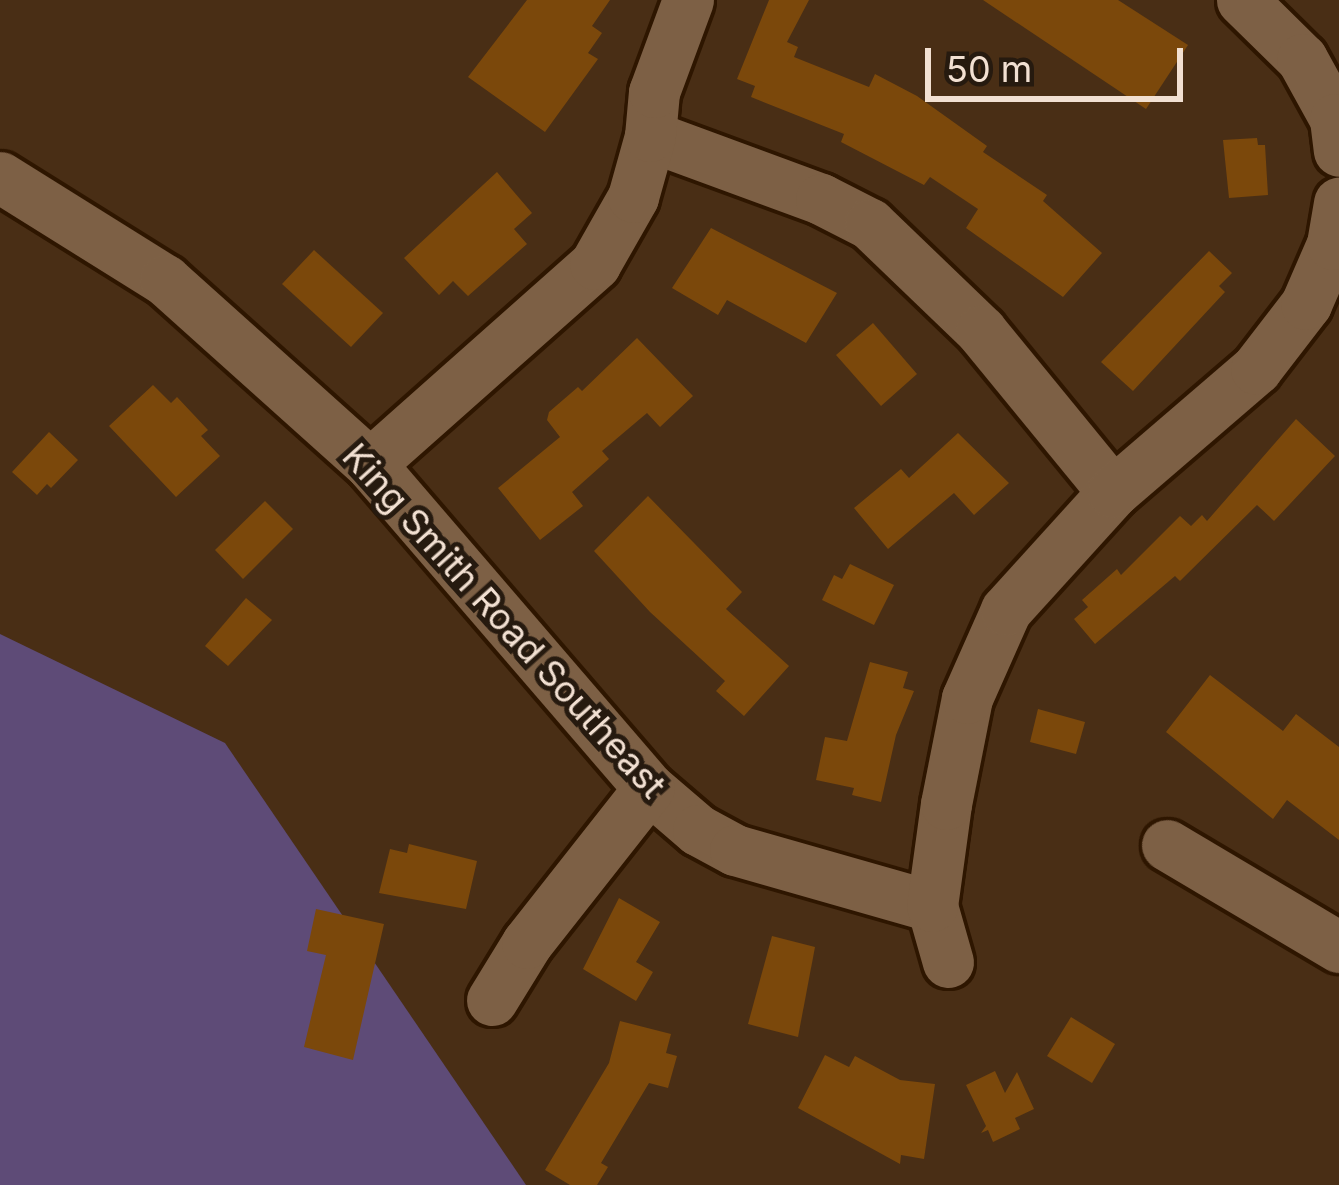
<!DOCTYPE html>
<style>
body{margin:0}
#map{position:relative;width:1339px;height:1185px;overflow:hidden;background:#492e15;font-family:Inter,sans-serif}
div>[style]{position:absolute}
[style*='--x']{left:calc(var(--x)*1px);top:calc(var(--y)*1px);width:calc(var(--w)*1px);rotate:calc(var(--a)*1deg)}
.green>*{inset:0;background:#5e4b77}
.building>*{inset:0;background:#7b480b}
.roads{filter:drop-shadow(3px 0 #2e1600) drop-shadow(-3px 0 #2e1600) drop-shadow(0 3px #2e1600) drop-shadow(0 -3px #2e1600)}
.minor>*{height:51px;margin:-25.5px;padding:0 25.5px;transform-origin:25.5px;border-radius:25.5px;background:#7d6045}
span{translate:-50% -50%;white-space:nowrap;text-align:center;line-height:1.15;-webkit-text-stroke:10px #261a0f;paint-order:stroke}
.street-label{font-size:36px;color:#f2e0d2}
.scale{position:absolute;left:925px;top:48px;width:258px;height:54px;box-sizing:border-box;border:6px solid #f2e0d2;border-top:0;padding-left:15px;font-size:36px;line-height:42px;white-space:nowrap;color:#f2e0d2;-webkit-text-stroke:9px #261a0f;paint-order:stroke}
</style>
<div id="map">
<div class="green">
<div style="clip-path:polygon(0 634px,225px 743px,526px 1185px,0 1185px)"></div>
</div>
<div class="building">
<div style="clip-path:polygon(527px 0,610px 0,592px 26px,602px 33px,588px 53px,598px 59px,545px 132px,468px 77px)"></div>
<div style="clip-path:polygon(769px 0,809px 0,787px 42px,798px 47px,794px 57px,869px 87px,875px 74px,917px 96px,987px 146px,983px 152px,1047px 195px,1043px 201px,1102px 253px,1063px 297px,966px 228px,978px 209px,930px 177px,924px 185px,841px 142px,844px 134px,751px 97px,755px 86px,737px 79px)"></div>
<div style="clip-path:polygon(983px 0,1118px 0,1188px 45px,1146px 109px)"></div>
<div style="clip-path:polygon(1257px 138px,1258px 145px,1265px 145px,1268px 195px,1229px 198px,1223px 140px)"></div>
<div style="clip-path:polygon(497px 172px,532px 213px,514px 229px,527px 244px,468px 296px,453px 281px,439px 295px,404px 258px)"></div>
<div style="clip-path:polygon(711px 228px,837px 293px,806px 343px,727px 300px,718px 315px,672px 288px)"></div>
<div style="clip-path:polygon(314px 250px,383px 313px,351px 347px,282px 284px)"></div>
<div style="clip-path:polygon(1209px 251px,1232px 273px,1219px 286px,1225px 292px,1133px 391px,1101px 362px)"></div>
<div style="clip-path:polygon(873px 323px,917px 374px,881px 406px,836px 355px)"></div>
<div style="clip-path:polygon(637px 338px,693px 396px,660px 427px,647px 413px,602px 451px,609px 459px,572px 492px,583px 506px,540px 540px,498px 488px,560px 437px,547px 420px,549px 412px,578px 387px,582px 391px)"></div>
<div style="clip-path:polygon(153px 385px,171px 403px,177px 397px,208px 430px,201px 436px,220px 456px,176px 497px,109px 426px)"></div>
<div style="clip-path:polygon(1296px 419px,1335px 456px,1274px 521px,1257px 505px,1180px 581px,1175px 576px,1095px 644px,1074px 619px,1088px 607px,1082px 600px,1117px 569px,1121px 575px,1180px 516px,1191px 526px,1202px 515px,1207px 521px)"></div>
<div style="clip-path:polygon(49px 432px,78px 460px,51px 488px,47px 484px,37px 495px,12px 472px)"></div>
<div style="clip-path:polygon(958px 433px,1009px 483px,974px 515px,954px 493px,888px 549px,854px 508px,901px 469px,909px 478px)"></div>
<div style="clip-path:polygon(648px 496px,742px 592px,726px 609px,789px 666px,744px 716px,716px 691px,725px 681px,650px 612px,594px 551px)"></div>
<div style="clip-path:polygon(265px 501px,293px 529px,243px 579px,215px 550px)"></div>
<div style="clip-path:polygon(850px 564px,894px 585px,874px 625px,822px 600px,834px 575px,842px 579px)"></div>
<div style="clip-path:polygon(246px 598px,272px 620px,228px 666px,205px 646px)"></div>
<div style="clip-path:polygon(870px 662px,908px 672px,903px 688px,914px 691px,896px 735px,881px 802px,852px 795px,854px 788px,816px 780px,825px 737px,847px 741px)"></div>
<div style="clip-path:polygon(1210px 675px,1283px 731px,1296px 714px,1339px 747px,1339px 840px,1287px 800px,1273px 819px,1166px 732px)"></div>
<div style="clip-path:polygon(1038px 709px,1085px 722px,1076px 754px,1030px 742px)"></div>
<div style="clip-path:polygon(409px 844px,477px 861px,466px 909px,379px 893px,390px 849px,407px 853px)"></div>
<div style="clip-path:polygon(619px 898px,660px 922px,636px 962px,653px 972px,636px 1001px,583px 969px)"></div>
<div style="clip-path:polygon(316px 909px,384px 924px,353px 1060px,304px 1047px,326px 955px,307px 951px)"></div>
<div style="clip-path:polygon(772px 936px,815px 947px,798px 1037px,748px 1024px)"></div>
<div style="clip-path:polygon(1071px 1017px,1115px 1044px,1092px 1083px,1047px 1056px)"></div>
<div style="clip-path:polygon(620px 1021px,671px 1034px,666px 1053px,677px 1056px,668px 1088px,649px 1083px,601px 1163px,608px 1167px,597px 1185px,570px 1185px,545px 1170px,609px 1063px)"></div>
<div style="clip-path:polygon(825px 1055px,849px 1067px,855px 1056px,900px 1080px,935px 1084px,924px 1159px,901px 1155px,900px 1164px,798px 1108px)"></div>
<div style="clip-path:polygon(995px 1071px,1005px 1093px,1017px 1072px,1034px 1109px,1015px 1118px,1020px 1129px,993px 1142px,988px 1130px,981px 1133px,986px 1126px,966px 1085px)"></div>
</div>
<div class="roads">
<div class="minor">
<div style="--x:1242;--y:0;--w:84;--a:44.5"></div>
<div style="--x:1302;--y:59;--w:68;--a:61.2"></div>
<div style="--x:1335;--y:119;--w:32;--a:83"></div>
<div style="--x:650;--y:136;--w:182;--a:20.2"></div>
<div style="--x:821;--y:199;--w:55;--a:27"></div>
<div style="--x:870;--y:224;--w:154;--a:43.9"></div>
<div style="--x:981;--y:331;--w:208;--a:50.7"></div>
<div style="--x:0;--y:177;--w:195;--a:32"></div>
<div style="--x:165;--y:280;--w:275;--a:41.9"></div>
<div style="--x:370;--y:464;--w:428;--a:49.3"></div>
<div style="--x:649;--y:788;--w:65;--a:40.6"></div>
<div style="--x:698;--y:830;--w:42;--a:28.4"></div>
<div style="--x:735;--y:850;--w:205;--a:15.9"></div>
<div style="--x:370;--y:464;--w:301;--a:-41.6"></div>
<div style="--x:595;--y:264;--w:77;--a:-60.4"></div>
<div style="--x:633;--y:197;--w:63;--a:-74.4"></div>
<div style="--x:650;--y:136;--w:44;--a:-84.8"></div>
<div style="--x:654;--y:92;--w:98;--a:-69.7"></div>
<div style="--x:1167;--y:845;--w:200;--a:30.7"></div>
<div style="--x:948;--y:962;--w:58;--a:-105.9"></div>
<div style="--x:932;--y:906;--w:103;--a:-82.2"></div>
<div style="--x:946;--y:804;--w:108;--a:-78.8"></div>
<div style="--x:967;--y:698;--w:96;--a:-66.1"></div>
<div style="--x:1006;--y:610;--w:159;--a:-47.8"></div>
<div style="--x:1113;--y:492;--w:189;--a:-40.7"></div>
<div style="--x:1256;--y:369;--w:82;--a:-52.4"></div>
<div style="--x:1306;--y:304;--w:65;--a:-66.6"></div>
<div style="--x:1332;--y:244;--w:42;--a:-80.3"></div>
<div style="--x:492;--y:1000;--w:67;--a:-58.4"></div>
<div style="--x:527;--y:943;--w:197;--a:-51.8"></div>
</div>
</div>
<div class="street-label">
<span style="left:504px;top:621px;rotate:48deg">King Smith Road Southeast</span>
</div>
<div class="scale">50 m</div>
</div>
